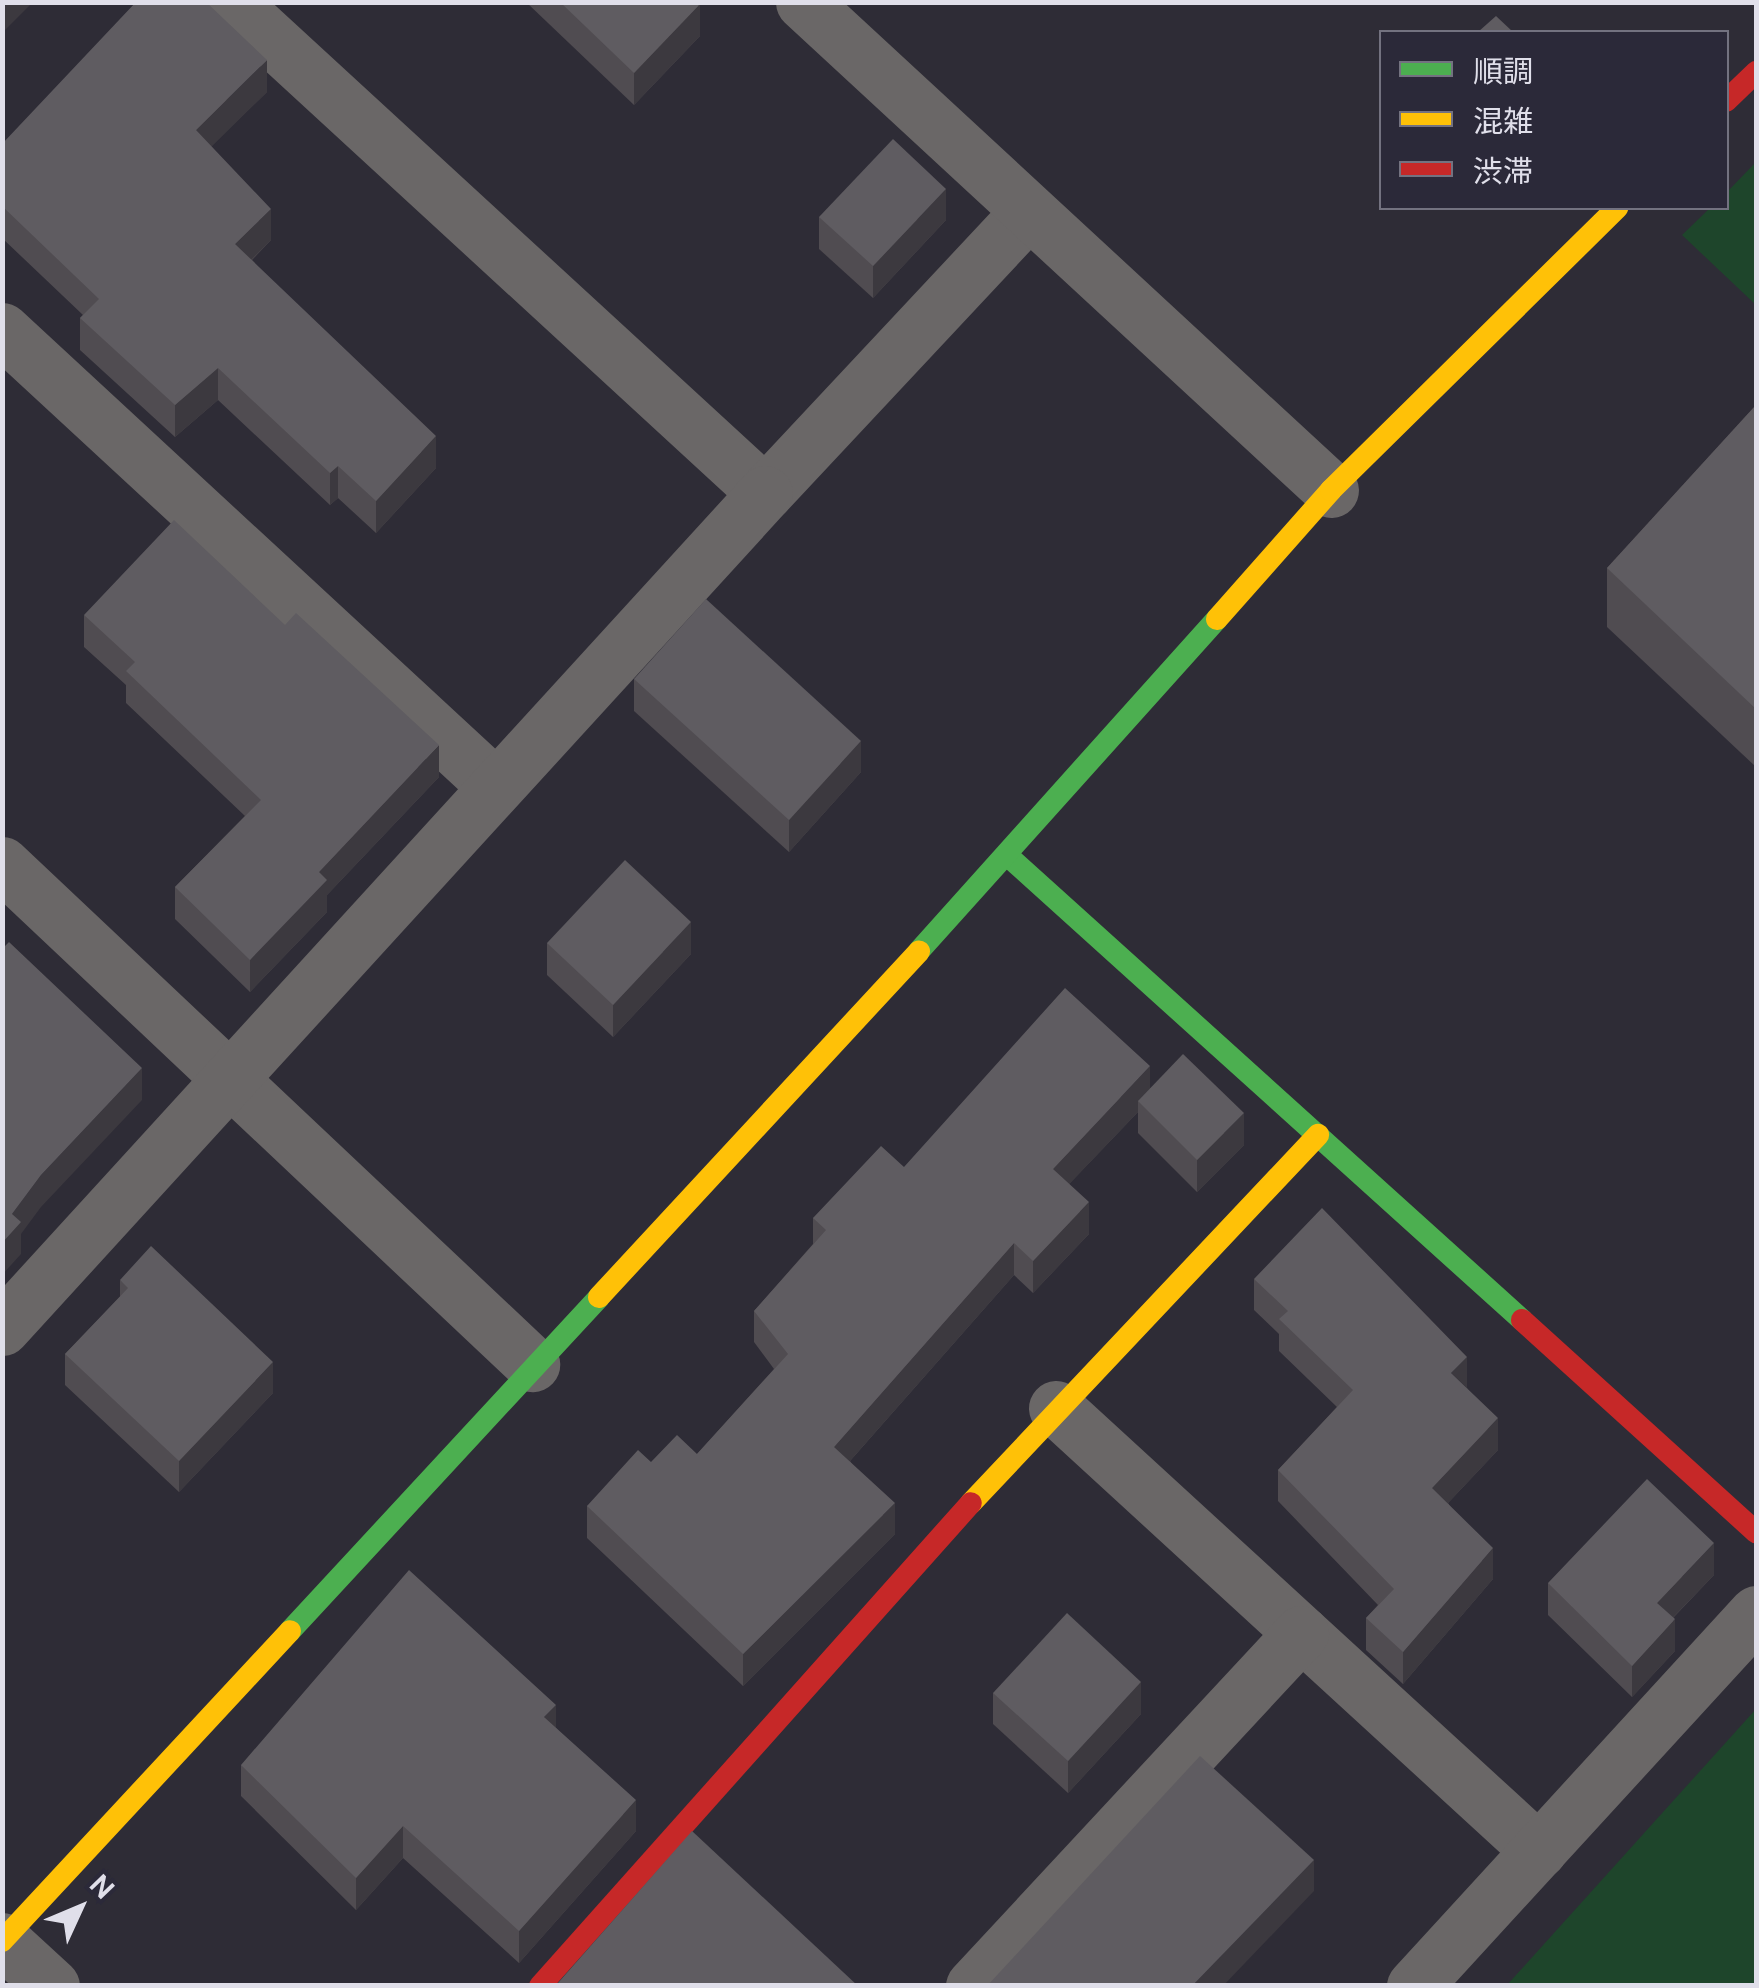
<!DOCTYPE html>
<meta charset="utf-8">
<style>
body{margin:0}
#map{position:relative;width:1759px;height:1988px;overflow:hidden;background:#2e2c36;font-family:"DM Sans","Noto Sans JP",sans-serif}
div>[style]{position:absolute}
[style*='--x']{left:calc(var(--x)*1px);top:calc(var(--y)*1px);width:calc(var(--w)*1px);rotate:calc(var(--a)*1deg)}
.green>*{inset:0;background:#1e452b}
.street>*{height:55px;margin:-27.5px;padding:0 27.5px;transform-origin:27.5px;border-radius:27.5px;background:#6a6767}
.fast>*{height:22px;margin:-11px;padding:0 11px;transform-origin:11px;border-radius:11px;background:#4caf50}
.slow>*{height:22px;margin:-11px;padding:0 11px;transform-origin:11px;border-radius:11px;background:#ffc107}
.jam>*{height:22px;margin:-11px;padding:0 11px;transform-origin:11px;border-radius:11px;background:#c62828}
.wall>*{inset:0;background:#504c51}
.shaded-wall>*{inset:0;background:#3c393f}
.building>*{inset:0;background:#5f5c61}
span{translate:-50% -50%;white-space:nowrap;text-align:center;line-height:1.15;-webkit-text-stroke:9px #2b2939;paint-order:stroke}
.frame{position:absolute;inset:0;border:5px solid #e0dfea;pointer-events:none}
.legend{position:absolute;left:1379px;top:30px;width:350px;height:180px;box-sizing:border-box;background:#2b2939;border:2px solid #737280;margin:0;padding:12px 18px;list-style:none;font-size:30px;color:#e0dfea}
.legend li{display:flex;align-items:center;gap:20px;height:50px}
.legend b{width:50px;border:2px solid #737280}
.north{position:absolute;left:30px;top:1858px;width:100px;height:100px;-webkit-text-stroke:8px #2b2939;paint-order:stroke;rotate:46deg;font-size:28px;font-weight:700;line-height:40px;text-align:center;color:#e0dfea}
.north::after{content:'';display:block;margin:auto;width:35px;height:45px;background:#e0dfea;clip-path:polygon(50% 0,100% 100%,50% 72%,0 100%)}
</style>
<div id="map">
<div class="green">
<div style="clip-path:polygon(1756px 162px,1756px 305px,1682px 235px,1710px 208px,1726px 208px,1727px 192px)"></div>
<div style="clip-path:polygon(1756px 1709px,1756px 1985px,1507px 1985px)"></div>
</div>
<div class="street">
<div style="--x:231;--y:2;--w:725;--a:42.6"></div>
<div style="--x:765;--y:493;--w:382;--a:-46.9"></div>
<div style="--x:803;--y:2;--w:719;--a:42.75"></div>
<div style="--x:2;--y:330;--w:669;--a:42.76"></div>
<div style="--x:2;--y:864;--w:729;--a:43.33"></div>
<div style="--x:2;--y:1328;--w:1131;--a:-47.58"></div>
<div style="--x:1056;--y:1408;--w:655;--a:42.53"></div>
<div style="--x:2;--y:1940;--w:68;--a:42.6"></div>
<div style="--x:973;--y:1986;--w:482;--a:-47.1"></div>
<div style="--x:1414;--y:1986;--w:506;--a:-47.48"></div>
</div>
<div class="fast">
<div style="--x:1008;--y:856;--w:692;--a:42.07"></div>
<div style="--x:919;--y:951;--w:446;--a:-48.1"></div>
<div style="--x:290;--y:1631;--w:455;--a:-47.2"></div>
</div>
<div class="slow">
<div style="--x:1217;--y:619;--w:172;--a:-48.5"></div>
<div style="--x:1331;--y:490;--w:402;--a:-44.6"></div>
<div style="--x:599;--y:1297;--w:471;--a:-47.2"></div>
<div style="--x:971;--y:1503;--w:506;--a:-46.68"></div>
<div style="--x:2;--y:1941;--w:423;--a:-47.1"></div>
</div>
<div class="jam">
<div style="--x:1726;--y:101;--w:42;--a:-44"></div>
<div style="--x:1522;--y:1320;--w:316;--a:42.2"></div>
<div style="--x:540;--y:1986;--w:647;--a:-48.26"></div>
</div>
<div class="wall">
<div style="clip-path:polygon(526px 2px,698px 2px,700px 36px,634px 105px)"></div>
<div style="clip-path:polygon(267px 92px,211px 146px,271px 240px,252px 260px,436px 468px,376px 533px,338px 498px,330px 505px,218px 400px,175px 437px,80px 350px,80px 318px,83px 315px,2px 238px,2px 144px)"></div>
<div style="clip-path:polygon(819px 217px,946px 220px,873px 298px,819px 249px)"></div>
<div style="clip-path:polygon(1756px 405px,1756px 767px,1607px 627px,1607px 568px)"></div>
<div style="clip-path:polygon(84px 615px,439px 777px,327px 895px,327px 912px,250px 992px,175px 919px,175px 887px,245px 816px,126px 703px,126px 685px,84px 647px)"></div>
<div style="clip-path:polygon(634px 679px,861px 772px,789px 852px,634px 711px)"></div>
<div style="clip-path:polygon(547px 943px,691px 954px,613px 1037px,547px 975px)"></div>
<div style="clip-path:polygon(1150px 1088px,1244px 1145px,1197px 1192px,1138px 1133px,1138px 1112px,1069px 1184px,1089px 1234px,1033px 1293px,1014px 1275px,850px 1461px,895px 1534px,743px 1686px,587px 1538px,587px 1506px,651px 1462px,697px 1454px,774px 1369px,754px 1342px,754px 1311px,813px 1244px,813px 1218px,904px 1167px)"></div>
<div style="clip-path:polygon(1254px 1279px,1467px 1388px,1498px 1450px,1448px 1503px,1493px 1579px,1403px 1684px,1366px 1650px,1366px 1618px,1378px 1605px,1278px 1501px,1278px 1470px,1337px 1407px,1279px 1351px,1279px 1334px,1254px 1310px)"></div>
<div style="clip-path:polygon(120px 1280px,273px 1393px,179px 1492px,65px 1385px,65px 1354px,120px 1297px)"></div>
<div style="clip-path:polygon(1714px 1575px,1673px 1618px,1675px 1651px,1632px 1697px,1548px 1615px,1548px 1583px)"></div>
<div style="clip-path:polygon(993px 1693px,1141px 1714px,1068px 1793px,993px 1724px)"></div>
<div style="clip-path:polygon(556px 1728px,636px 1831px,519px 1963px,403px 1858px,356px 1910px,241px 1796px,241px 1765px)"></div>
</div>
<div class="shaded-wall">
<div style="clip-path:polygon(2px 2px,33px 2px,2px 33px)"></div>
<div style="clip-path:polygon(700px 4px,700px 36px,634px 105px,634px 73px)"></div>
<div style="clip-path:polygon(267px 60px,267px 92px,196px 162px,196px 130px)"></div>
<div style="clip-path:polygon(946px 189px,946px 220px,873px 298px,873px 266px)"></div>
<div style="clip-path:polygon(271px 209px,271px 240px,235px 276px,235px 244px)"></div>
<div style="clip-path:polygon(218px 368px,218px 400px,175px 437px,175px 405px)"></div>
<div style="clip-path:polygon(436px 436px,436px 468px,376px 533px,376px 501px)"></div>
<div style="clip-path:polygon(338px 466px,338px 498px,330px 505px,330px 473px)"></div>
<div style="clip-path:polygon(861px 741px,861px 772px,789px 852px,789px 820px)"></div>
<div style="clip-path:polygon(439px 745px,439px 777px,327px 895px,327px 912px,250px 992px,250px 960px,319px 872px)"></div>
<div style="clip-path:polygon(691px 922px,691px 954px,613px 1037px,613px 1005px)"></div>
<div style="clip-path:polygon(1150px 1066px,1150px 1098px,1138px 1101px,1138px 1112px,1053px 1201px,1053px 1169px)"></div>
<div style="clip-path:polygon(142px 1068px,142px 1100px,41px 1207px,21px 1234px,21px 1254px,2px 1275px,2px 1243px,12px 1214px,41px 1175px)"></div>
<div style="clip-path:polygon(1244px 1113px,1244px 1145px,1197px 1192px,1197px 1160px)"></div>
<div style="clip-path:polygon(1089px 1202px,1089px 1234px,1033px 1293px,1033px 1261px)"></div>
<div style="clip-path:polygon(1014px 1243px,1014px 1275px,834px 1479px,834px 1447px)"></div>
<div style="clip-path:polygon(1467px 1357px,1467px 1388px,1451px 1373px)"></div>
<div style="clip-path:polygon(273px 1362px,273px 1393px,179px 1492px,179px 1461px)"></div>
<div style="clip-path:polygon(1498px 1418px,1498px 1450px,1432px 1520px,1432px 1488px)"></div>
<div style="clip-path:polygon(895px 1503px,895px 1534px,743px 1686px,743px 1654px)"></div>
<div style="clip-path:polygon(1714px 1543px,1714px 1575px,1657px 1634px,1657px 1603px)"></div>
<div style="clip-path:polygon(1493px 1548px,1493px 1579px,1403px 1684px,1403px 1652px)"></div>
<div style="clip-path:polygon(1675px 1619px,1675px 1651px,1632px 1697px,1632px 1666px)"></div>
<div style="clip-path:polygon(1141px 1682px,1141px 1714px,1068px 1793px,1068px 1761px)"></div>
<div style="clip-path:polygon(556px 1705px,556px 1736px,544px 1717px)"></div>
<div style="clip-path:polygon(636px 1800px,636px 1831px,519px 1963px,519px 1931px)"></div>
<div style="clip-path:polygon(403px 1826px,403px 1858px,356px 1910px,356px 1878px)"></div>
<div style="clip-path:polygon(1314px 1860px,1314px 1891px,1223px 1986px,1192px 1986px)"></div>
</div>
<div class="building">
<div style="clip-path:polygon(136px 2px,206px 2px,267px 60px,196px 130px,271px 209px,235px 244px,436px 436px,376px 501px,338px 466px,330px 473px,218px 368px,175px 405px,80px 318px,99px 299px,2px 206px,2px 144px)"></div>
<div style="clip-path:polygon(560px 2px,698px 2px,700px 4px,634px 73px)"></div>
<div style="clip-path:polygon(1496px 16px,1513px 32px,1478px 32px)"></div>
<div style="clip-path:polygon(893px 139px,946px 189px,873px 266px,819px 217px)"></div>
<div style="clip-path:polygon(1756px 405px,1756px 709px,1607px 568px)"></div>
<div style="clip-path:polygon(174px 520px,285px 625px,296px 613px,439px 745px,319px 872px,327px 880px,250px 960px,175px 887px,261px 800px,126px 671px,135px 662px,84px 615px)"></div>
<div style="clip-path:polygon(706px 599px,861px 741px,789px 820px,634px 679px)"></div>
<div style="clip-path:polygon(625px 860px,691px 922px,613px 1005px,547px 943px)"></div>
<div style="clip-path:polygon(9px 942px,142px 1068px,41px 1175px,12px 1214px,21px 1222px,2px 1243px,2px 949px)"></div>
<div style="clip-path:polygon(1065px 988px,1150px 1066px,1053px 1169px,1089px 1202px,1033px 1261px,1014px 1243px,834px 1447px,895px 1503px,743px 1654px,587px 1506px,638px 1450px,651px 1462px,677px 1435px,697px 1454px,788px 1354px,754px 1311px,826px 1230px,813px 1218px,881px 1146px,904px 1167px)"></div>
<div style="clip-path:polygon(1183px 1054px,1244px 1113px,1197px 1160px,1138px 1101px)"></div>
<div style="clip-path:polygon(1322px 1208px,1467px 1357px,1451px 1373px,1498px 1418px,1432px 1488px,1493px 1548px,1403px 1652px,1366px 1618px,1394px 1589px,1278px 1470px,1353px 1390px,1279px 1319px,1288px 1311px,1254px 1279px)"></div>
<div style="clip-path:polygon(151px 1246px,273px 1362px,179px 1461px,65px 1354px,128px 1288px,120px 1280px)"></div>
<div style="clip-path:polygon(1647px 1479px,1714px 1543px,1657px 1603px,1675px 1619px,1632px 1666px,1548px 1583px)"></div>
<div style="clip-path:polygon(409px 1570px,556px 1705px,544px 1717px,636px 1800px,519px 1931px,403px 1826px,356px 1878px,241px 1765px)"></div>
<div style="clip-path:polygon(1067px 1613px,1141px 1682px,1068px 1761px,993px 1693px)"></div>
<div style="clip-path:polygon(1200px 1756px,1314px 1860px,1192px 1986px,987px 1986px)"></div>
<div style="clip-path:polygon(692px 1831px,858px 1986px,558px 1986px,557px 1984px)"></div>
</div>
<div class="frame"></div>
<ul class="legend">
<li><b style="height:12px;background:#4caf50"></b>順調</li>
<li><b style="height:12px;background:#ffc107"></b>混雑</li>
<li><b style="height:12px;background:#c62828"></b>渋滞</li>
</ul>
<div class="north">N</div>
</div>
